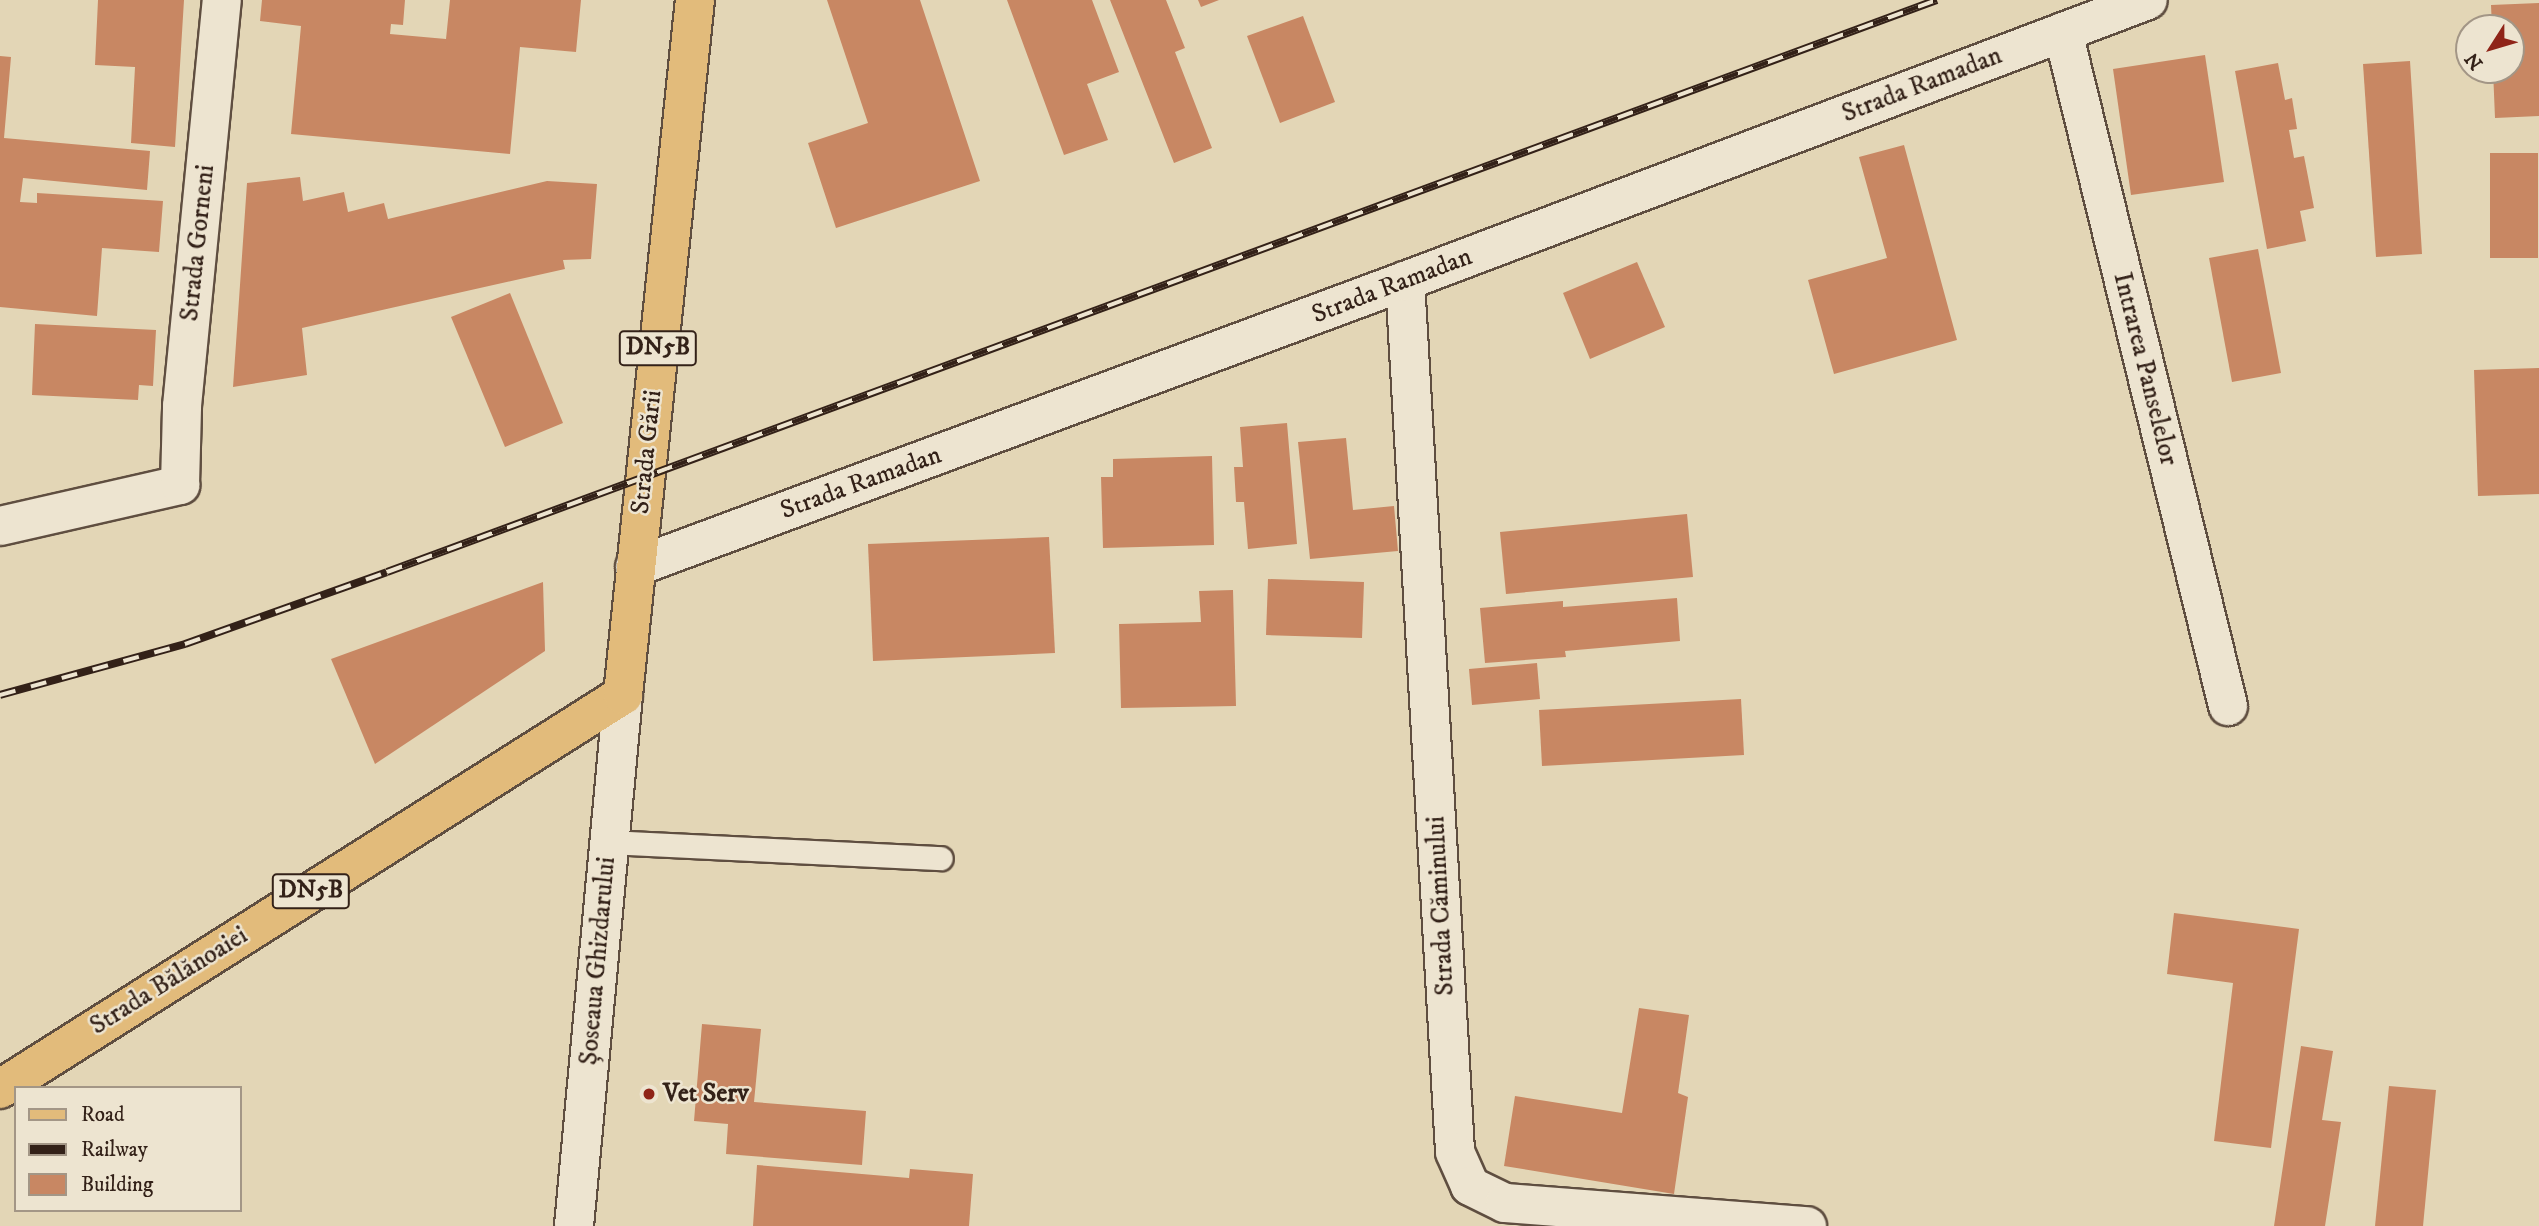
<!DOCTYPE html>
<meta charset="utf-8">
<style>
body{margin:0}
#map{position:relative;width:2539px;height:1226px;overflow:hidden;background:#e3d6b6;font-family:"IM FELL DW Pica",serif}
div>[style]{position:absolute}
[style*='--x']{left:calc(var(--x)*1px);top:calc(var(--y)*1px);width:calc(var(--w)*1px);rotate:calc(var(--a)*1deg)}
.building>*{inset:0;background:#c88763}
.roads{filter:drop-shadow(2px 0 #5f4e40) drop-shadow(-2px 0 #5f4e40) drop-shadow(0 2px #5f4e40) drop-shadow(0 -2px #5f4e40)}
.service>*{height:23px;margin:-11.5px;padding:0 11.5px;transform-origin:11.5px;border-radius:11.5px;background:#ede4d0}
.minor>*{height:38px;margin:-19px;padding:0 19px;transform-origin:19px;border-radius:19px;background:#ede4d0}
.tertiary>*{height:38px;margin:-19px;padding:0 19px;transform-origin:19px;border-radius:19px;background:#ede4d0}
.secondary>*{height:38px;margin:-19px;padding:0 19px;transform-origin:19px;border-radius:19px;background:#ede4d0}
.primary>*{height:38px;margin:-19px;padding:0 19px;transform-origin:19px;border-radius:19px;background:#e2bb7b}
.rail>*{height:8px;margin-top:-4px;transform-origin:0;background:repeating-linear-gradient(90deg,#ede4d0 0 16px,#332118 0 32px);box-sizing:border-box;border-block:2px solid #332118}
.dots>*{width:19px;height:19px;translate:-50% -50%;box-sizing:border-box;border:4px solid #ede4d0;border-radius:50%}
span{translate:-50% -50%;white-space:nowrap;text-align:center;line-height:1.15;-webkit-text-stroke:5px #ede4d0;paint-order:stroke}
.shield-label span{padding:2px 5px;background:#ede4d0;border:2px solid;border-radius:5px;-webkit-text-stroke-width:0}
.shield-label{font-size:24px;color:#332118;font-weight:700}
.street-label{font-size:26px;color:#332118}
.poi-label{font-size:26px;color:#332118;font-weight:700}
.left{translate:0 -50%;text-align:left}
.legend{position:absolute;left:14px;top:1086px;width:228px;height:126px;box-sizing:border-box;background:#ede4d0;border:2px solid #a39686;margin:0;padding:9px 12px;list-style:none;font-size:21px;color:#332118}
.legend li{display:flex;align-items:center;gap:14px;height:35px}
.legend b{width:35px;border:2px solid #a39686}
.north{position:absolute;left:2455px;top:14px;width:70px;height:70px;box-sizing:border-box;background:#ede4d0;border:2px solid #a39686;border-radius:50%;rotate:233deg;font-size:19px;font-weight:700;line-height:28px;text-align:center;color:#332118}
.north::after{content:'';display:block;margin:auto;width:24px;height:32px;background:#8f2418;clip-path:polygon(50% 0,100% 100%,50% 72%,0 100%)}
</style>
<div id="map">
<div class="building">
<div style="clip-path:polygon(98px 0,184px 0,175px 147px,131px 143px,135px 67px,95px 65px)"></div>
<div style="clip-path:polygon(262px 0,405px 0,403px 25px,391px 24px,390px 34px,446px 39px,450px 0,581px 0,576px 52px,520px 47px,510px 154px,291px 134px,301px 26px,260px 21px)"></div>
<div style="clip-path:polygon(827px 0,920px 0,980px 181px,836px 228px,808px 143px,868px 123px)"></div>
<div style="clip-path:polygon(1007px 0,1092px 0,1119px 72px,1087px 84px,1108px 140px,1064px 155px)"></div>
<div style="clip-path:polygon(1110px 0,1166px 0,1185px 48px,1175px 52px,1212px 148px,1174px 163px)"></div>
<div style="clip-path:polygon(1198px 0,1219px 0,1201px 7px)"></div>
<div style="clip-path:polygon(2539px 3px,2539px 116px,2495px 118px,2493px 70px,2511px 70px,2511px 28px,2492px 28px,2491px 5px)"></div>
<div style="clip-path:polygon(1303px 16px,1335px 102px,1280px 123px,1247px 36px)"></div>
<div style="clip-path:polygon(2205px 55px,2224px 182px,2131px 195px,2113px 69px)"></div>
<div style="clip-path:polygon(0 56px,11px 57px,4px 138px,150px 151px,147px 190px,23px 178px,20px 202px,37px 203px,37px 193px,163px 201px,159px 252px,102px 248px,97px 316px,0 307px)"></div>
<div style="clip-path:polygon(2410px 61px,2422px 254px,2376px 257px,2363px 64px)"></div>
<div style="clip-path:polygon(2278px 63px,2285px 100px,2292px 98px,2297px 129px,2289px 130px,2294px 158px,2304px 156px,2314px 208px,2300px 211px,2306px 241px,2267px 249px,2235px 71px)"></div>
<div style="clip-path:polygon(1904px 145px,1957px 340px,1834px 374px,1808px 280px,1887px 258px,1859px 157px)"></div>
<div style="clip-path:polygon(2490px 153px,2538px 153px,2538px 258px,2490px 258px)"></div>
<div style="clip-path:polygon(300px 177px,303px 201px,344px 192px,348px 212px,384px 203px,388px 219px,547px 181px,597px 184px,591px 259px,563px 260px,565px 269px,302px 328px,307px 375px,233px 387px,247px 183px)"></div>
<div style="clip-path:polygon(2258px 249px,2281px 373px,2232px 382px,2209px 258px)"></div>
<div style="clip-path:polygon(1637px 262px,1665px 327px,1590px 359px,1563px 293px)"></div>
<div style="clip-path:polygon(510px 293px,563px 423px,505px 447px,451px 317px)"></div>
<div style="clip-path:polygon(35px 324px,156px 330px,153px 386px,139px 385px,138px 400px,32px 395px)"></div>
<div style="clip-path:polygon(2539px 368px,2539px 494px,2478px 496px,2474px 370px)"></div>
<div style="clip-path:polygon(1287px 423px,1297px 544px,1248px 549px,1244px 502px,1236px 502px,1234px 467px,1243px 467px,1240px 427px)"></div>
<div style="clip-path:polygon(1346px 438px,1353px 510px,1394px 506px,1398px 551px,1310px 559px,1298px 442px)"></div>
<div style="clip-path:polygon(1212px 456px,1214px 545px,1103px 548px,1101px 477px,1113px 477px,1113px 459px)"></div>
<div style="clip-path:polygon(1687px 514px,1693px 577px,1506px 594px,1500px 532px)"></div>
<div style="clip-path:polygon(1049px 537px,1055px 653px,873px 661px,868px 544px)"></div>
<div style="clip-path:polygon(1268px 579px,1364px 582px,1362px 638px,1266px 635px)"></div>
<div style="clip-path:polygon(543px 582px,545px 651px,375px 764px,331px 659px)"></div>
<div style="clip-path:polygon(1233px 590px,1236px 706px,1121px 708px,1119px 624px,1201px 622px,1199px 591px)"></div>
<div style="clip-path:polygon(1677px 598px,1680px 641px,1565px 651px,1566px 657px,1485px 663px,1480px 608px,1563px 601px,1563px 607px)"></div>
<div style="clip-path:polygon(1537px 663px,1540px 699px,1472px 705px,1469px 669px)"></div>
<div style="clip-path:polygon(1741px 699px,1744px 755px,1542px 766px,1539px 710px)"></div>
<div style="clip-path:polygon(2174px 913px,2299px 929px,2271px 1148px,2214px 1141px,2233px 983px,2167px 974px)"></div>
<div style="clip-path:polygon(1639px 1008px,1689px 1015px,1678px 1093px,1688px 1097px,1674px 1194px,1504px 1166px,1515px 1096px,1622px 1113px)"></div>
<div style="clip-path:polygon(702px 1024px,761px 1029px,754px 1102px,866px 1111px,862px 1165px,726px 1154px,728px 1124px,694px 1121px)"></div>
<div style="clip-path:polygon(2301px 1046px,2333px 1051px,2322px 1120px,2341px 1122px,2325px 1226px,2274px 1226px)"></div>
<div style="clip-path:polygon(2389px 1086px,2436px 1090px,2423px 1226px,2375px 1226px)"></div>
<div style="clip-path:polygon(757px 1165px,909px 1178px,910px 1169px,973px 1174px,969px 1226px,753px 1226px)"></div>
</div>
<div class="roads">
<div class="service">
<div style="--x:609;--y:842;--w:332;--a:2.8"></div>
</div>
<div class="minor">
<div style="--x:2063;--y:32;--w:694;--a:76.24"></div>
<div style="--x:1405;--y:281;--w:872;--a:86.71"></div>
<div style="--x:1455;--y:1152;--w:37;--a:66"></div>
<div style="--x:1470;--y:1186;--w:39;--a:26"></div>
<div style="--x:1505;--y:1203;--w:303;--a:4.4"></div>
<div style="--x:0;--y:526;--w:185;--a:-12.8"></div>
<div style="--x:180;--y:485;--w:79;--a:-88.5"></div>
<div style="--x:182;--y:406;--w:408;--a:-84.4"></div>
</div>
<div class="tertiary">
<div style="--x:635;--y:567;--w:821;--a:-20.38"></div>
<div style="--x:1405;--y:281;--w:794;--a:-20.72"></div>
</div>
<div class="secondary">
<div style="--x:574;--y:1226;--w:533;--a:-84.73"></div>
</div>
<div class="primary">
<div style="--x:0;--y:1089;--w:737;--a:-32.31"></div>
<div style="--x:623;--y:695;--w:699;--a:-84.09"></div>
</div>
</div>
<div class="rail">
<div style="--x:0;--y:695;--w:192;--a:-15.4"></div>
<div style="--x:185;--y:644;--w:214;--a:-19.6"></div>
<div style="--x:387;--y:572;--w:1652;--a:-20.26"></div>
</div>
<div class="dots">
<div style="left:649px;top:1094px;background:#8f2418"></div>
</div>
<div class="shield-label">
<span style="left:658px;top:348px">DN5B</span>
<span style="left:311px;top:891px">DN5B</span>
</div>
<div class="street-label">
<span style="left:1922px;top:85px;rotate:-21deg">Strada Ramadan</span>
<span style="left:198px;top:243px;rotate:-84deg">Strada Gorneni</span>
<span style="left:1392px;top:286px;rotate:-21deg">Strada Ramadan</span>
<span style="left:2145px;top:369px;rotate:76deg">Intrarea Panselelor</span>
<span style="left:647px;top:452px;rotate:-84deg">Strada Gării</span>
<span style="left:861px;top:483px;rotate:-20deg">Strada Ramadan</span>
<span style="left:1441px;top:906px;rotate:-93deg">Strada Căminului</span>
<span style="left:598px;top:961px;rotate:-85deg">Șoseaua Ghizdarului</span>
<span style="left:169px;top:981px;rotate:-32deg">Strada Bălănoaiei</span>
</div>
<div class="poi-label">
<span class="left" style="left:663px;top:1094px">Vet Serv</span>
</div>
<ul class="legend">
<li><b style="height:9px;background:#e2bb7b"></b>Road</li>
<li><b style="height:9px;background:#332118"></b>Railway</li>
<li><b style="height:19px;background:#c88763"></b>Building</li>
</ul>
<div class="north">N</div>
</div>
